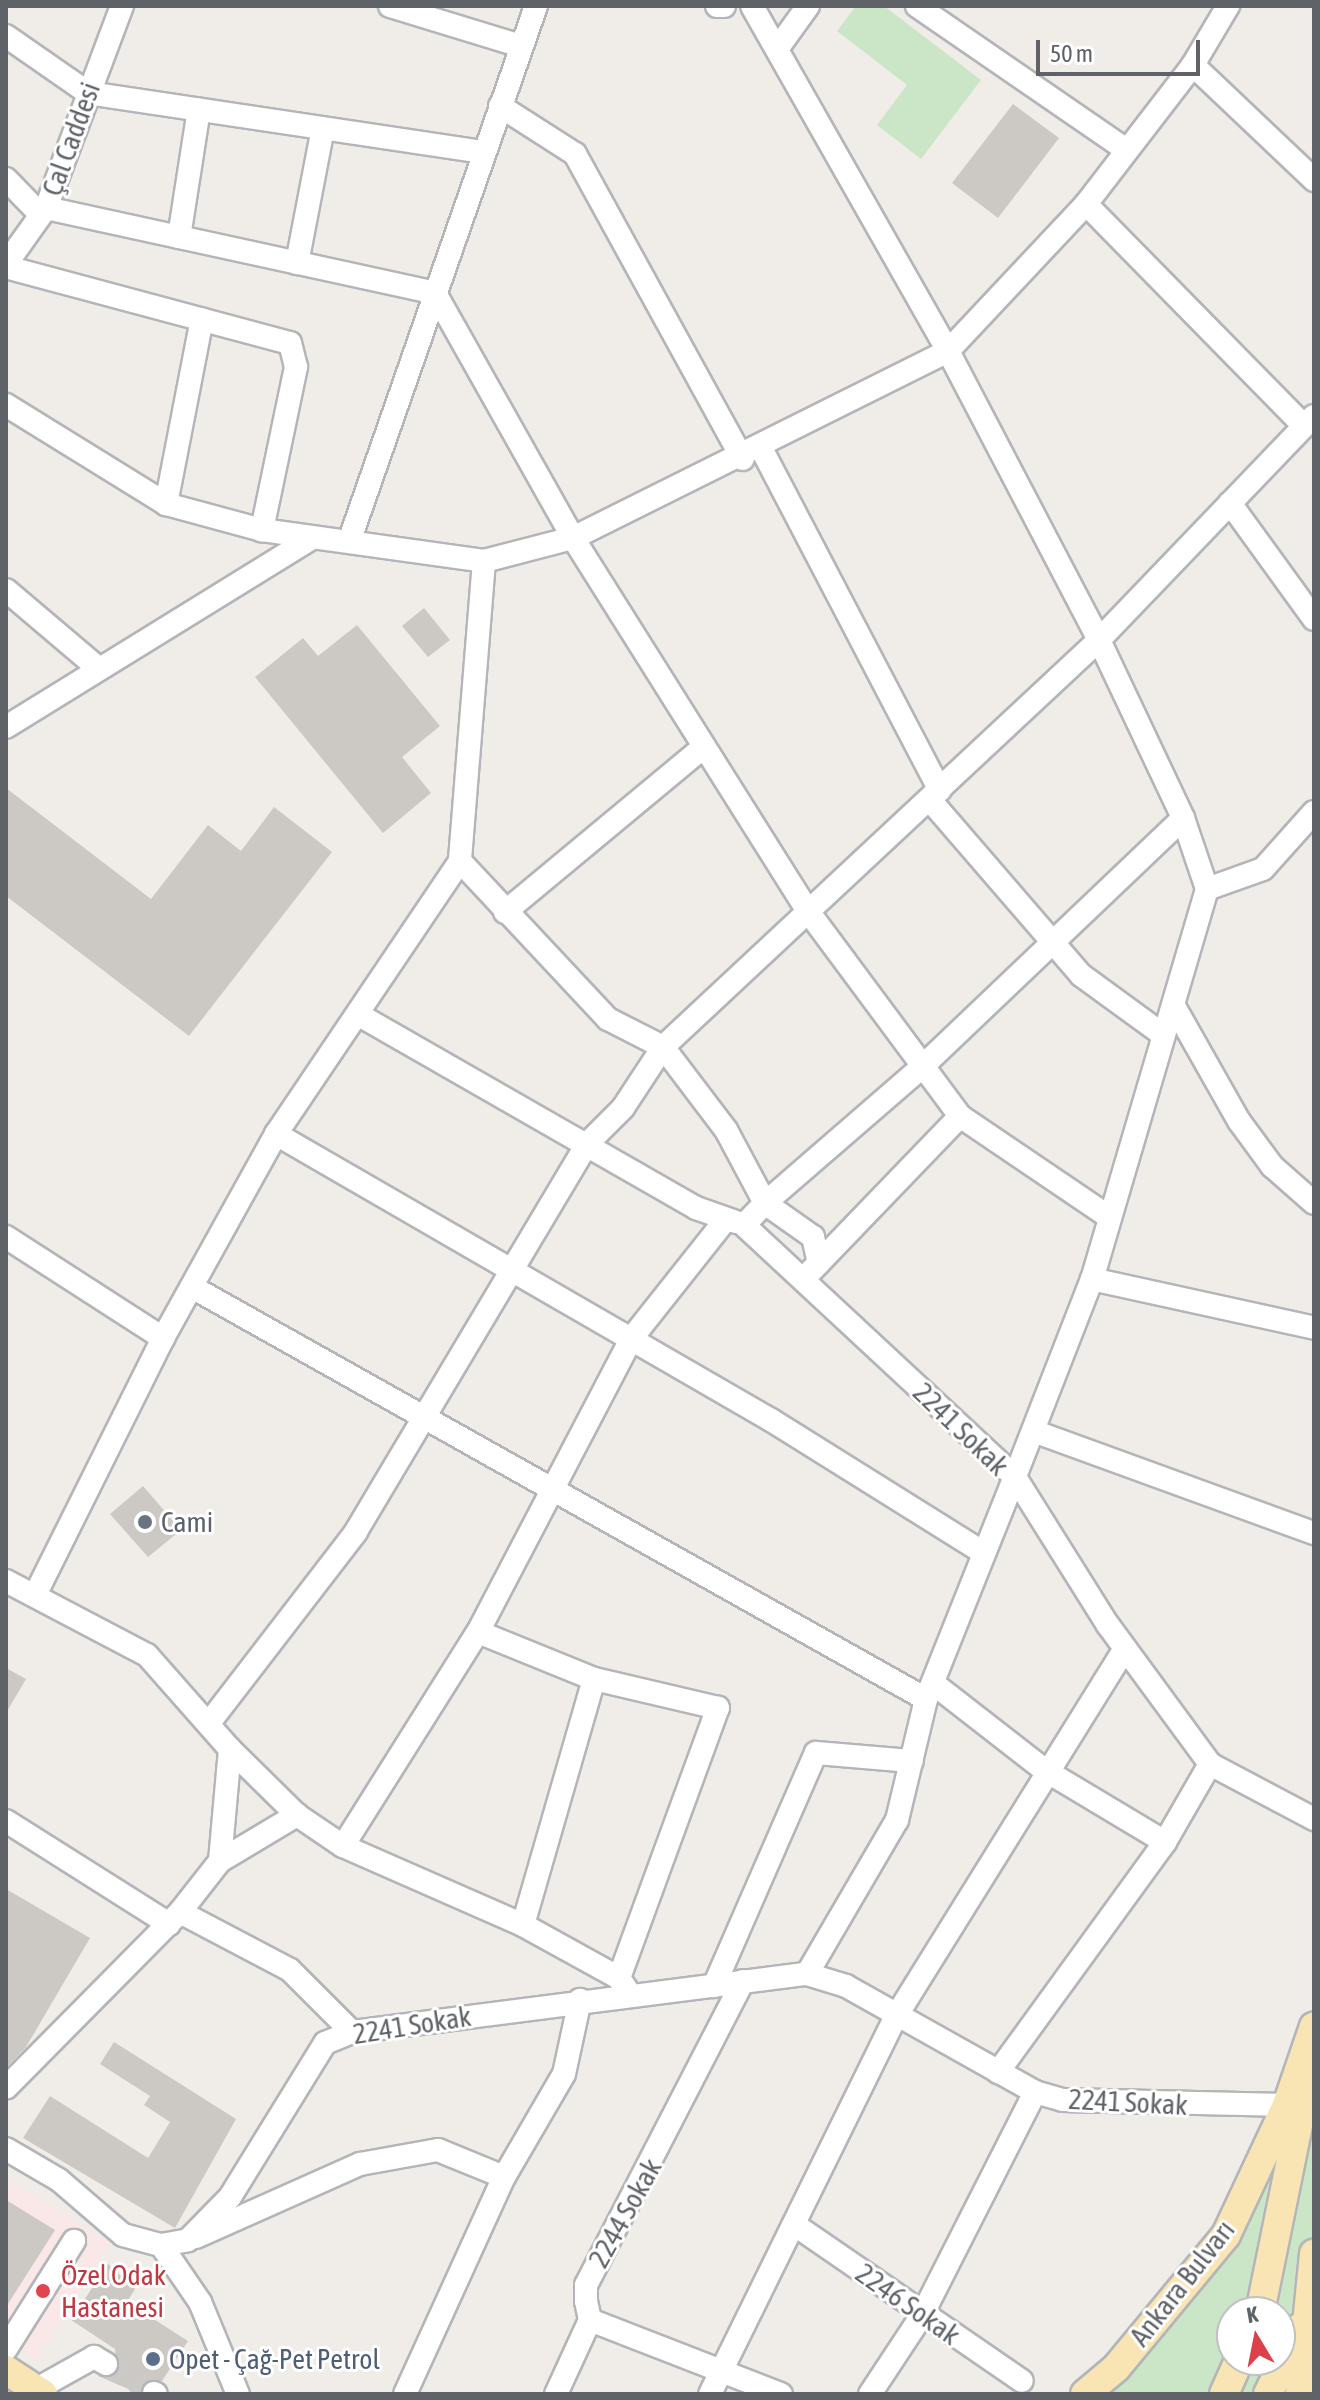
<!DOCTYPE html>
<meta charset="utf-8">
<style>
body{margin:0}
#map{position:relative;width:1320px;height:2400px;overflow:hidden;background:#f0ede8;font-family:"Asap Condensed",sans-serif}
div>[style]{position:absolute}
[style*='--x']{left:calc(var(--x)*1px);top:calc(var(--y)*1px);width:calc(var(--w)*1px);rotate:calc(var(--a)*1deg)}
.medical>*{inset:0;background:#fae7e7}
.green>*{inset:0;background:#cbe5c7}
.building>*{inset:0;background:#ccc8c4}
.minor-tunnel>*{height:22px;margin-top:-11px;transform-origin:0;background:repeating-linear-gradient(90deg,#cccac8 0 22px,transparent 0 33px)}
.roads{filter:drop-shadow(2px 0 #b3b5b9) drop-shadow(-2px 0 #b3b5b9) drop-shadow(0 2px #b3b5b9) drop-shadow(0 -2px #b3b5b9)}
.minor>*{height:22px;margin:-11px;padding:0 11px;transform-origin:11px;border-radius:11px;background:#fff}
.major>*{height:28px;margin:-14px;padding:0 14px;transform-origin:14px;border-radius:14px;background:#f9e5b4}
.dots>*{width:22px;height:22px;translate:-50% -50%;box-sizing:border-box;border:4px solid #fff;border-radius:50%}
span{translate:-50% -50%;white-space:nowrap;text-align:center;line-height:1.15;-webkit-text-stroke:6px #fff;paint-order:stroke}
.street-label{font-size:28px;color:#5f6367}
.worship-label{font-size:28px;color:#5b616d}
.left{translate:0 -50%;text-align:left}
.health-label{font-size:28px;color:#be3a42}
.service-label{font-size:28px;color:#4e5e75}
.frame{position:absolute;inset:0;border:8px solid #5f6367;pointer-events:none}
.north{position:absolute;left:1216px;top:2296px;width:80px;height:80px;box-sizing:border-box;background:#fff;border:2px solid #bfc1c2;border-radius:50%;rotate:350deg;font-size:22px;font-weight:700;line-height:32px;text-align:center;color:#5f6367}
.north::after{content:'';display:block;margin:auto;width:28px;height:36px;background:#dc4149;clip-path:polygon(50% 0,100% 100%,50% 72%,0 100%)}
.scale{position:absolute;left:1036px;top:40px;width:164px;height:36px;box-sizing:border-box;border:4px solid #5f6367;border-top:0;padding-left:10px;font-size:24px;line-height:28px;white-space:nowrap;color:#5f6367;-webkit-text-stroke:6px #fff;paint-order:stroke}
</style>
<div id="map">
<div class="medical">
<div style="clip-path:polygon(6px 2179px,110px 2242px,37px 2360px,6px 2341px)"></div>
</div>
<div class="green">
<div style="clip-path:polygon(856px 6px,884px 6px,981px 80px,921px 159px,877px 125px,907px 85px,837px 31px)"></div>
<div style="clip-path:polygon(evenodd,1314px 2026px,1314px 2254px,1300px 2394px,1085px 2394px,1226px 2235px,1314px 2026px,1232px 2312px,1280px 2312px,1280px 2360px,1232px 2360px,1232px 2312px)"></div>
</div>
<div class="building">
<div style="clip-path:polygon(1013px 104px,1059px 138px,998px 218px,952px 183px)"></div>
<div style="clip-path:polygon(424px 608px,450px 640px,428px 657px,402px 626px)"></div>
<div style="clip-path:polygon(357px 625px,440px 726px,402px 757px,431px 793px,383px 833px,255px 677px,303px 638px,318px 656px)"></div>
<div style="clip-path:polygon(6px 788px,151px 899px,208px 825px,241px 851px,274px 807px,332px 852px,189px 1036px,6px 896px)"></div>
<div style="clip-path:polygon(143px 1486px,181px 1530px,148px 1557px,110px 1514px)"></div>
<div style="clip-path:polygon(6px 1668px,26px 1679px,6px 1713px)"></div>
<div style="clip-path:polygon(6px 1889px,90px 1938px,26px 2047px,6px 2068px)"></div>
<div style="clip-path:polygon(114px 2042px,236px 2119px,175px 2228px,23px 2138px,50px 2096px,148px 2158px,170px 2122px,144px 2105px,150px 2096px,100px 2064px)"></div>
<div style="clip-path:polygon(6px 2200px,55px 2230px,6px 2307px)"></div>
<div style="clip-path:polygon(108px 2264px,135px 2289px,127px 2302px,188px 2341px,162px 2381px,147px 2381px,140px 2394px,98px 2376px,118px 2372px,115px 2349px,71px 2320px)"></div>
</div>
<div class="minor-tunnel">
<div style="--x:106;--y:2364;--w:56;--a:31.1"></div>
</div>
<div class="roads">
<div class="minor">
<div style="--x:390;--y:6;--w:137;--a:17"></div>
<div style="--x:717;--y:6;--w:7;--a:0"></div>
<div style="--x:752;--y:6;--w:397;--a:60.4"></div>
<div style="--x:948;--y:351;--w:326;--a:62.4"></div>
<div style="--x:1099;--y:640;--w:197;--a:64.7"></div>
<div style="--x:1183;--y:818;--w:75;--a:71.3"></div>
<div style="--x:1207;--y:889;--w:407;--a:106.4"></div>
<div style="--x:1092;--y:1279;--w:212;--a:111.3"></div>
<div style="--x:1015;--y:1477;--w:175;--a:57.9"></div>
<div style="--x:1108;--y:1625;--w:172;--a:53.7"></div>
<div style="--x:1210;--y:1764;--w:118;--a:27.9"></div>
<div style="--x:917;--y:6;--w:252;--a:34.5"></div>
<div style="--x:6;--y:36;--w:100;--a:34.8"></div>
<div style="--x:88;--y:93;--w:400;--a:8.5"></div>
<div style="--x:777;--y:49;--w:53;--a:-54.2"></div>
<div style="--x:1193;--y:65;--w:167;--a:43.5"></div>
<div style="--x:500;--y:106;--w:89;--a:32.6"></div>
<div style="--x:575;--y:154;--w:348;--a:61.2"></div>
<div style="--x:6;--y:179;--w:50;--a:45.8"></div>
<div style="--x:1086;--y:204;--w:311;--a:45.5"></div>
<div style="--x:46;--y:208;--w:398;--a:12.3"></div>
<div style="--x:435;--y:293;--w:281;--a:60.6"></div>
<div style="--x:573;--y:538;--w:444;--a:57.8"></div>
<div style="--x:810;--y:914;--w:252;--a:53.4"></div>
<div style="--x:960;--y:1116;--w:175;--a:34.1"></div>
<div style="--x:179;--y:237;--w:129;--a:-81.1"></div>
<div style="--x:297;--y:263;--w:137;--a:-79.1"></div>
<div style="--x:6;--y:264;--w:69;--a:-54.5"></div>
<div style="--x:46;--y:208;--w:216;--a:-69.4"></div>
<div style="--x:6;--y:267;--w:294;--a:15"></div>
<div style="--x:290;--y:343;--w:25;--a:76"></div>
<div style="--x:296;--y:367;--w:167;--a:101.8"></div>
<div style="--x:6;--y:405;--w:188;--a:31.7"></div>
<div style="--x:166;--y:504;--w:99;--a:15.2"></div>
<div style="--x:262;--y:530;--w:224;--a:7.9"></div>
<div style="--x:484;--y:561;--w:92;--a:-14.5"></div>
<div style="--x:573;--y:538;--w:419;--a:-26.5"></div>
<div style="--x:948;--y:351;--w:202;--a:-46.8"></div>
<div style="--x:1086;--y:204;--w:175;--a:-52.4"></div>
<div style="--x:1193;--y:65;--w:69;--a:-59.3"></div>
<div style="--x:761;--y:448;--w:386;--a:62.4"></div>
<div style="--x:1230;--y:503;--w:143;--a:54.1"></div>
<div style="--x:166;--y:504;--w:188;--a:-79"></div>
<div style="--x:350;--y:539;--w:565;--a:-70.76"></div>
<div style="--x:484;--y:561;--w:301;--a:94.6"></div>
<div style="--x:460;--y:861;--w:216;--a:46.9"></div>
<div style="--x:608;--y:1019;--w:62;--a:27"></div>
<div style="--x:663;--y:1047;--w:596;--a:-43.03"></div>
<div style="--x:1099;--y:640;--w:310;--a:-46.2"></div>
<div style="--x:6;--y:590;--w:121;--a:40.3"></div>
<div style="--x:6;--y:727;--w:360;--a:-31.7"></div>
<div style="--x:930;--y:800;--w:231;--a:49.2"></div>
<div style="--x:1081;--y:975;--w:100;--a:36.1"></div>
<div style="--x:1207;--y:889;--w:59;--a:-19.7"></div>
<div style="--x:1263;--y:869;--w:76;--a:-48.2"></div>
<div style="--x:505;--y:912;--w:255;--a:-39.7"></div>
<div style="--x:1175;--y:1008;--w:130;--a:60.5"></div>
<div style="--x:1239;--y:1121;--w:56;--a:53.7"></div>
<div style="--x:1272;--y:1166;--w:56;--a:41.4"></div>
<div style="--x:359;--y:1015;--w:388;--a:29.8"></div>
<div style="--x:696;--y:1208;--w:42;--a:19.3"></div>
<div style="--x:276;--y:1134;--w:572;--a:30.02"></div>
<div style="--x:771;--y:1420;--w:249;--a:32"></div>
<div style="--x:6;--y:1237;--w:187;--a:32.8"></div>
<div style="--x:819;--y:1263;--w:27;--a:-103"></div>
<div style="--x:813;--y:1237;--w:59;--a:-144.7"></div>
<div style="--x:765;--y:1203;--w:209;--a:-40.9"></div>
<div style="--x:923;--y:1066;--w:359;--a:-43.6"></div>
<div style="--x:811;--y:1271;--w:215;--a:-46.1"></div>
<div style="--x:1092;--y:1279;--w:227;--a:12.4"></div>
<div style="--x:192;--y:1287;--w:842;--a:29.31"></div>
<div style="--x:1036;--y:1432;--w:296;--a:20"></div>
<div style="--x:6;--y:1581;--w:159;--a:27.7"></div>
<div style="--x:147;--y:1655;--w:125;--a:48.6"></div>
<div style="--x:230;--y:1749;--w:112;--a:95.1"></div>
<div style="--x:220;--y:1861;--w:65;--a:128.1"></div>
<div style="--x:180;--y:1912;--w:247;--a:134.7"></div>
<div style="--x:36;--y:1593;--w:285;--a:-63.5"></div>
<div style="--x:163;--y:1338;--w:233;--a:-61"></div>
<div style="--x:276;--y:1134;--w:329;--a:-56"></div>
<div style="--x:934;--y:1684;--w:138;--a:37.9"></div>
<div style="--x:1043;--y:1769;--w:142;--a:30.9"></div>
<div style="--x:230;--y:1749;--w:94;--a:44.6"></div>
<div style="--x:297;--y:1815;--w:55;--a:34"></div>
<div style="--x:343;--y:1846;--w:197;--a:23.7"></div>
<div style="--x:523;--y:1925;--w:110;--a:28.9"></div>
<div style="--x:619;--y:1978;--w:14;--a:56"></div>
<div style="--x:6;--y:1821;--w:193;--a:32.3"></div>
<div style="--x:343;--y:1846;--w:253;--a:-57.8"></div>
<div style="--x:220;--y:1861;--w:90;--a:-30.9"></div>
<div style="--x:180;--y:1912;--w:124;--a:27.8"></div>
<div style="--x:290;--y:1970;--w:88;--a:45"></div>
<div style="--x:523;--y:1925;--w:256;--a:-73.9"></div>
<div style="--x:807;--y:1974;--w:41;--a:17.1"></div>
<div style="--x:846;--y:1986;--w:217;--a:29.3"></div>
<div style="--x:1035;--y:2092;--w:29;--a:16"></div>
<div style="--x:1063;--y:2100;--w:224;--a:1.3"></div>
<div style="--x:619;--y:1978;--w:288;--a:-69.9"></div>
<div style="--x:718;--y:1708;--w:127;--a:-166.8"></div>
<div style="--x:594;--y:1679;--w:125;--a:-157.9"></div>
<div style="--x:478;--y:1632;--w:331;--a:-62.4"></div>
<div style="--x:631;--y:1339;--w:153;--a:-51.6"></div>
<div style="--x:743;--y:1981;--w:342;--a:117.3"></div>
<div style="--x:586;--y:2285;--w:16;--a:90"></div>
<div style="--x:586;--y:2301;--w:19;--a:78"></div>
<div style="--x:590;--y:2320;--w:205;--a:21.2"></div>
<div style="--x:714;--y:1986;--w:254;--a:-66.4"></div>
<div style="--x:816;--y:1753;--w:96;--a:4.8"></div>
<div style="--x:998;--y:2072;--w:284;--a:-54"></div>
<div style="--x:1165;--y:1842;--w:90;--a:-60"></div>
<div style="--x:6;--y:2149;--w:61;--a:30.3"></div>
<div style="--x:59;--y:2180;--w:84;--a:40.7"></div>
<div style="--x:123;--y:2235;--w:39;--a:15"></div>
<div style="--x:161;--y:2245;--w:27;--a:-10"></div>
<div style="--x:188;--y:2240;--w:60;--a:-45.7"></div>
<div style="--x:230;--y:2197;--w:181;--a:-58.3"></div>
<div style="--x:325;--y:2043;--w:29;--a:-22"></div>
<div style="--x:352;--y:2032;--w:459;--a:-7.3"></div>
<div style="--x:807;--y:1974;--w:178;--a:-59.7"></div>
<div style="--x:897;--y:1820;--w:124;--a:-76.5"></div>
<div style="--x:926;--y:1699;--w:239;--a:-68.2"></div>
<div style="--x:1015;--y:1477;--w:370;--a:-137.1"></div>
<div style="--x:744;--y:1225;--w:30;--a:-46"></div>
<div style="--x:765;--y:1203;--w:83;--a:-118.1"></div>
<div style="--x:726;--y:1130;--w:104;--a:-127.2"></div>
<div style="--x:663;--y:1047;--w:73;--a:123.3"></div>
<div style="--x:623;--y:1108;--w:51;--a:135"></div>
<div style="--x:587;--y:1144;--w:452;--a:120.8"></div>
<div style="--x:356;--y:1532;--w:242;--a:127.6"></div>
<div style="--x:795;--y:2225;--w:275;--a:34.5"></div>
<div style="--x:196;--y:2237;--w:180;--a:-24"></div>
<div style="--x:360;--y:2164;--w:79;--a:-10.2"></div>
<div style="--x:438;--y:2150;--w:71;--a:22.2"></div>
<div style="--x:161;--y:2245;--w:69;--a:55.6"></div>
<div style="--x:200;--y:2302;--w:100;--a:67.6"></div>
<div style="--x:6;--y:2349;--w:128;--a:-57.8"></div>
<div style="--x:35;--y:2390;--w:68;--a:-29.2"></div>
<div style="--x:94;--y:2357;--w:14;--a:30"></div>
<div style="--x:154;--y:2393;--w:2;--a:27"></div>
<div style="--x:405;--y:2394;--w:239;--a:-65.5"></div>
<div style="--x:504;--y:2177;--w:119;--a:-59.8"></div>
<div style="--x:564;--y:2074;--w:76;--a:-77.8"></div>
<div style="--x:556;--y:2394;--w:81;--a:-65.3"></div>
<div style="--x:710;--y:2394;--w:419;--a:-63.8"></div>
<div style="--x:895;--y:2018;--w:435;--a:-58.1"></div>
<div style="--x:870;--y:2394;--w:95;--a:-56.6"></div>
<div style="--x:922;--y:2315;--w:250;--a:-63.1"></div>
</div>
<div class="major">
<div style="--x:1260;--y:2312;--w:231;--a:-78.5"></div>
<div style="--x:6;--y:2370;--w:44;--a:33"></div>
<div style="--x:1085;--y:2394;--w:40;--a:-40"></div>
<div style="--x:1116;--y:2368;--w:173;--a:-50.4"></div>
<div style="--x:1226;--y:2235;--w:144;--a:-64.9"></div>
<div style="--x:1287;--y:2105;--w:83;--a:-71.1"></div>
<div style="--x:1224;--y:2394;--w:37;--a:-66"></div>
<div style="--x:1268;--y:2394;--w:75;--a:-63.8"></div>
<div style="--x:1300;--y:2394;--w:141;--a:-84.3"></div>
</div>
</div>
<div class="dots">
<div style="left:145px;top:1522px;background:#6b7280"></div>
<div style="left:43px;top:2291px;background:#e0444e"></div>
<div style="left:153px;top:2359px;background:#5c6f8a"></div>
</div>
<div class="street-label">
<span style="left:71px;top:139px;rotate:-70deg">Çal Caddesi</span>
<span style="left:961px;top:1429px;rotate:44deg">2241 Sokak</span>
<span style="left:412px;top:2025px;rotate:-9deg">2241 Sokak</span>
<span style="left:1128px;top:2102px;rotate:3deg">2241 Sokak</span>
<span style="left:625px;top:2213px;rotate:-61deg">2244 Sokak</span>
<span style="left:1182px;top:2283px;rotate:-52deg">Ankara Bulvarı</span>
<span style="left:908px;top:2304px;rotate:35deg">2246 Sokak</span>
</div>
<div class="worship-label">
<span class="left" style="left:161px;top:1522px">Cami</span>
</div>
<div class="health-label">
<span class="left" style="left:61px;top:2291px">Özel Odak<br>Hastanesi</span>
</div>
<div class="service-label">
<span class="left" style="left:169px;top:2359px">Opet - Çağ-Pet Petrol</span>
</div>
<div class="frame"></div>
<div class="north">K</div>
<div class="scale">50 m</div>
</div>
